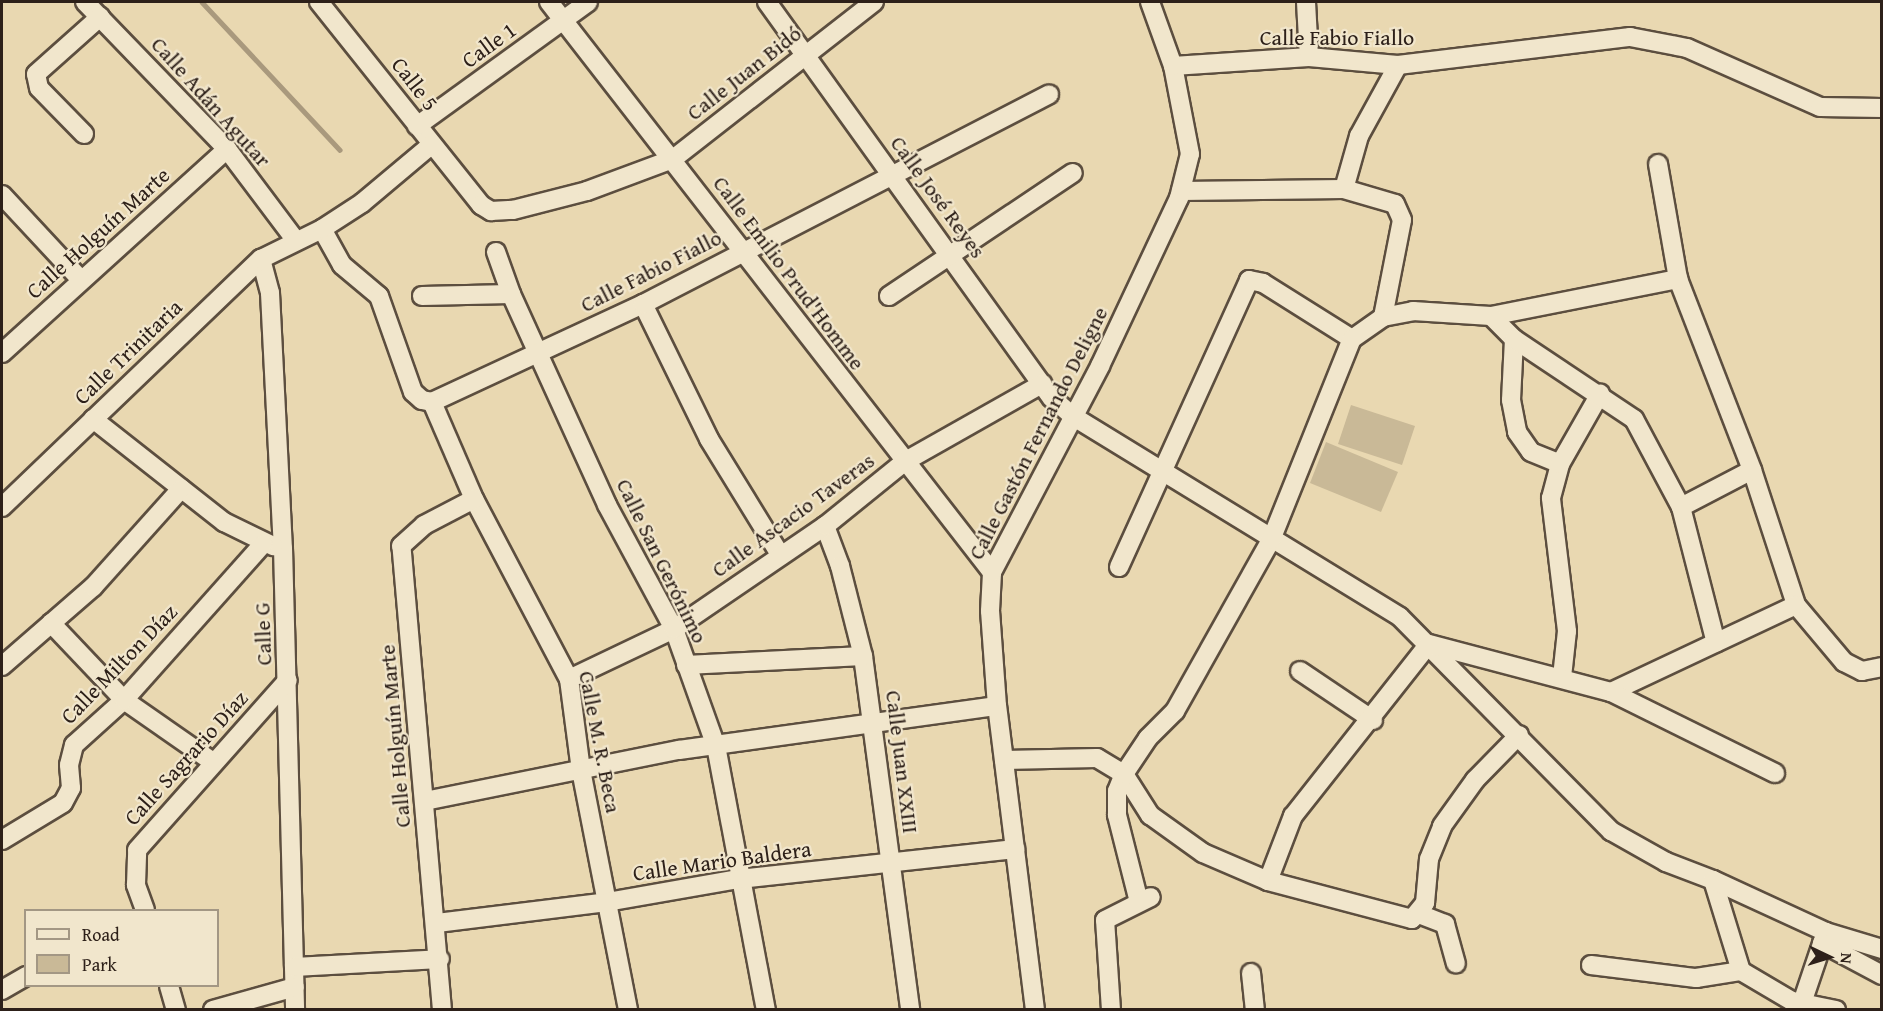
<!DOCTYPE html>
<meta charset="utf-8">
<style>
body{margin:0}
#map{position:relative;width:1883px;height:1011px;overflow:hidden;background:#e9d8b1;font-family:"Gentium Book Plus",serif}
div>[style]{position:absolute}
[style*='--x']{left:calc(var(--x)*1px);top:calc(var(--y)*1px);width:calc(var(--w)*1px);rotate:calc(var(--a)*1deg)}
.green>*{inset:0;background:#c9b997}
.stream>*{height:4.5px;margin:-2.25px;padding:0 2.25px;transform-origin:2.25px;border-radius:2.25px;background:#a9997d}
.roads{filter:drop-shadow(2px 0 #5c4e3f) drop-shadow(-2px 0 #5c4e3f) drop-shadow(0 2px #5c4e3f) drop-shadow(0 -2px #5c4e3f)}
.minor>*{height:18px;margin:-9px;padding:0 9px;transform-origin:9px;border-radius:9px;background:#f1e6cc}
span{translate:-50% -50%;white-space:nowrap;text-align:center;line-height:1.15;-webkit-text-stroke:4.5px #f1e6cc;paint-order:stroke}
.street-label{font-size:22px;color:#2d2019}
.frame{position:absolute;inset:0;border:3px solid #2d2019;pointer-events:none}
.legend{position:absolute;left:24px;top:909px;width:195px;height:78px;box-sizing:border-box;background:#f1e6cc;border:2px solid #a39784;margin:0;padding:8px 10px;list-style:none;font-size:18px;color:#2d2019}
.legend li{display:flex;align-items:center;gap:12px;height:30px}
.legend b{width:30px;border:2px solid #a39784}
.north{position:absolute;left:1799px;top:927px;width:60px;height:60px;-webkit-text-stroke:4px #f1e6cc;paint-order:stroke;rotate:94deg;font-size:16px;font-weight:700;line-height:24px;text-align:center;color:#2d2019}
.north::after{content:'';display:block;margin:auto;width:21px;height:27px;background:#2d2019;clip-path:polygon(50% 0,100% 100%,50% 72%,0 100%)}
</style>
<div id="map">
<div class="green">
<div style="clip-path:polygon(1351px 405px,1415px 426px,1402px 465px,1338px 444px)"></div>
<div style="clip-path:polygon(1326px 442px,1398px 472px,1381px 512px,1310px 483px)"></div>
</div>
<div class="stream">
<div style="--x:202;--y:2;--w:202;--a:47"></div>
</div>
<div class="roads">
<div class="minor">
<div style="--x:85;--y:2;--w:204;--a:46"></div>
<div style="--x:227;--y:149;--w:115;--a:53.1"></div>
<div style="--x:319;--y:2;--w:260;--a:51.4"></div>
<div style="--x:481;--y:205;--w:12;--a:31"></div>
<div style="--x:491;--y:211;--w:22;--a:-3"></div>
<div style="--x:513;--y:210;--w:76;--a:-14.4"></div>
<div style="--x:587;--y:191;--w:92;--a:-20.4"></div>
<div style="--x:673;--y:159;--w:255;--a:-38"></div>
<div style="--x:549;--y:2;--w:722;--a:52.15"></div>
<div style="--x:767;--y:2;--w:488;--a:54.3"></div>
<div style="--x:1052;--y:398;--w:29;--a:41"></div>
<div style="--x:1074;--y:417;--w:382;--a:31.5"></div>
<div style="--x:1400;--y:617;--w:301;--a:45.4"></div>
<div style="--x:1611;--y:831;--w:63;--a:29.4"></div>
<div style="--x:1666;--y:862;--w:50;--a:21"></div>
<div style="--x:1713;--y:880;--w:95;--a:72.9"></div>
<div style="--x:1741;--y:971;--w:59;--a:30.5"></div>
<div style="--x:1792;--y:1001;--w:45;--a:11.6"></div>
<div style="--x:1306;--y:2;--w:55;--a:86.9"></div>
<div style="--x:1173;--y:66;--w:136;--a:-3.8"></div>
<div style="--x:1309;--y:57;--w:89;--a:5.1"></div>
<div style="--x:1398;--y:65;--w:234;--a:-6.9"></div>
<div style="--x:1630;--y:37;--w:58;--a:10.9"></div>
<div style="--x:1687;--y:48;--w:145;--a:23.9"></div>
<div style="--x:1820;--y:107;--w:62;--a:0.9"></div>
<div style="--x:417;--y:126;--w:211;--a:-35.9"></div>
<div style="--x:84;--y:134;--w:64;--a:-134.4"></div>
<div style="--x:39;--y:88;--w:14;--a:-102"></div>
<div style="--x:36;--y:74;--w:86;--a:-41.7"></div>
<div style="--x:1658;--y:164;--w:117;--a:80.1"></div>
<div style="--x:1678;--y:279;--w:205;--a:68.8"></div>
<div style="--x:1752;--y:470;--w:142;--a:71.9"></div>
<div style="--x:1796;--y:605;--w:75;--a:49.9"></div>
<div style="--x:1844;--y:662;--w:20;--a:27"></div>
<div style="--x:1862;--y:671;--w:20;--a:-11"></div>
<div style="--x:1344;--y:189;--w:55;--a:-74.2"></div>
<div style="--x:1359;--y:136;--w:81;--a:-61.2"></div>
<div style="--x:1181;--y:191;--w:163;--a:-0.7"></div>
<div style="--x:1344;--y:189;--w:53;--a:16.4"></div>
<div style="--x:1395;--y:204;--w:17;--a:66"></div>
<div style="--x:1402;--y:220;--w:99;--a:101.1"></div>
<div style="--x:2;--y:195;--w:116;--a:47.1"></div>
<div style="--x:322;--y:229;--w:41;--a:60.9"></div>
<div style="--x:342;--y:265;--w:48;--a:40"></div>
<div style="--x:379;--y:296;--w:102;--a:70.5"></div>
<div style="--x:413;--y:392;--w:12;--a:42"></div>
<div style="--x:422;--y:400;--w:10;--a:11"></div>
<div style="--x:496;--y:252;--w:45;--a:70.3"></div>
<div style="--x:511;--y:294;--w:232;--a:65.5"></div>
<div style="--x:607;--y:505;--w:141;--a:61.6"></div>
<div style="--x:674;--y:629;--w:124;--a:70.3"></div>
<div style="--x:716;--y:746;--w:269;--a:79.3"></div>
<div style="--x:261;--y:259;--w:35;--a:75"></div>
<div style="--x:270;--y:293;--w:255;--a:87.1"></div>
<div style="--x:283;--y:548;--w:462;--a:88.5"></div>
<div style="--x:422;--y:296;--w:89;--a:-1.3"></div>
<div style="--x:889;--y:296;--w:221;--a:-33.8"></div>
<div style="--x:643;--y:304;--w:150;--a:63.9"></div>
<div style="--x:709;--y:439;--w:137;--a:58.4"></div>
<div style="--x:1491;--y:316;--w:191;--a:-11.2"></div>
<div style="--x:1514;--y:339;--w:61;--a:92.8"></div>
<div style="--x:1511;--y:400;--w:33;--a:79"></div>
<div style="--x:1517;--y:432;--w:24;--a:55"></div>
<div style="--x:1531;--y:452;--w:31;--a:22"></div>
<div style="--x:2;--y:353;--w:304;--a:-42.2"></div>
<div style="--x:432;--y:402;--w:233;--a:-24.9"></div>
<div style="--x:643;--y:304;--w:457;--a:-27.3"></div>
<div style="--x:432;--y:402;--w:106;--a:66.6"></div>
<div style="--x:474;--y:499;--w:204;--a:62.2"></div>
<div style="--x:569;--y:679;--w:92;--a:82.5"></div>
<div style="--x:581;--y:770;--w:245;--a:78.9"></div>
<div style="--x:93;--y:419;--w:167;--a:38.2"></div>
<div style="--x:224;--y:522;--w:55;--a:26.1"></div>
<div style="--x:2;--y:507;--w:359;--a:-43.8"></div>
<div style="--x:261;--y:259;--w:68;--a:-26.2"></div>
<div style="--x:322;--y:229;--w:48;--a:-33"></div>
<div style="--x:362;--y:203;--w:90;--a:-40"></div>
<div style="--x:1681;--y:507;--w:80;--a:-27.5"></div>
<div style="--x:825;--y:526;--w:43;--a:69.4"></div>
<div style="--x:840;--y:566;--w:93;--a:75.7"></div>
<div style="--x:863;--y:656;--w:357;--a:82.4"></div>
<div style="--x:1119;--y:567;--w:315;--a:-65.6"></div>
<div style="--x:1249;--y:280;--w:14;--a:12"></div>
<div style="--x:1263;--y:283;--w:105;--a:32.2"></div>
<div style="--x:51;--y:623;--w:106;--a:46.5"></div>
<div style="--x:124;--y:700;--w:108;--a:34.9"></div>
<div style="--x:686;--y:665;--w:177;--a:-2.9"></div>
<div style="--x:2;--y:666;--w:121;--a:-41"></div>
<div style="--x:93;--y:587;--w:132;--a:-48.1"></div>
<div style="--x:1300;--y:671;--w:88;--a:33.9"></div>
<div style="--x:1562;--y:677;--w:46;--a:-83.8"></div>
<div style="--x:1567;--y:631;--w:134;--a:-96.9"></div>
<div style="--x:1551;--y:498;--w:35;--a:-75"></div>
<div style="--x:1560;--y:464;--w:81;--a:-60.3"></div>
<div style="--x:569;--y:679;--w:116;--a:-25.5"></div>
<div style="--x:674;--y:629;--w:183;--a:-34.3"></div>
<div style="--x:825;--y:526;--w:102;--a:-39"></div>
<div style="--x:904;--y:462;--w:159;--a:-29.5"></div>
<div style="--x:1611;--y:692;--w:204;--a:-25.2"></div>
<div style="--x:1004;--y:760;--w:93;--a:-1.2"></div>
<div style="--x:1097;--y:758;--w:31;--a:31"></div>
<div style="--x:1124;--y:774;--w:49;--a:57.6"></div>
<div style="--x:1150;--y:815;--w:65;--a:35.6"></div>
<div style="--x:1203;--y:853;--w:71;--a:23.3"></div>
<div style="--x:1268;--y:881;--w:149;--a:14.8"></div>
<div style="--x:1412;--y:919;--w:21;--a:-51"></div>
<div style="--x:1425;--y:903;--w:44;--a:-84.8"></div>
<div style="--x:1429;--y:859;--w:35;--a:-68"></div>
<div style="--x:1442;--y:826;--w:57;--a:-54.3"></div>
<div style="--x:1475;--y:780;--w:63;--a:-45.6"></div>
<div style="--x:425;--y:801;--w:259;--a:-11.4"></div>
<div style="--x:679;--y:750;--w:321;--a:-7.9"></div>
<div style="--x:2;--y:840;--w:71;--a:-31.2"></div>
<div style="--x:63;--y:803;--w:17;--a:-62"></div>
<div style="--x:71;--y:788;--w:23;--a:-95"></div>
<div style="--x:69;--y:765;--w:21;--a:-76"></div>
<div style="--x:74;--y:745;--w:67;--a:-42"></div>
<div style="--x:124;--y:700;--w:209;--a:-48.3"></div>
<div style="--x:1713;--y:880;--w:124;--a:24.7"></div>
<div style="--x:1826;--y:932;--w:75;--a:108.7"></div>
<div style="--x:1268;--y:881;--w:70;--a:-69"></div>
<div style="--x:1293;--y:816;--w:219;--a:-51.7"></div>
<div style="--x:1429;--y:644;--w:188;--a:14.8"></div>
<div style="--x:1611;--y:692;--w:183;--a:26.3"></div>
<div style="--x:1139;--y:902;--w:90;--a:-104.2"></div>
<div style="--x:1117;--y:815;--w:24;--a:-90"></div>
<div style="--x:1117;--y:791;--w:18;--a:-68"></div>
<div style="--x:1124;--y:774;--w:43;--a:-56.3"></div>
<div style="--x:1148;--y:738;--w:38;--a:-45"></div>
<div style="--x:1175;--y:711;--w:196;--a:-60.7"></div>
<div style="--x:1271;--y:540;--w:217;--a:-68.1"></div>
<div style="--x:1352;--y:339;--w:38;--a:-35"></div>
<div style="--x:1383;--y:317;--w:31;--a:-11"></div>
<div style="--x:1413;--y:311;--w:78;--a:3.7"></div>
<div style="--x:1491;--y:316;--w:33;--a:45"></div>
<div style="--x:1514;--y:339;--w:144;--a:33.7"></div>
<div style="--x:1634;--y:419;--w:100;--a:61.9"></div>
<div style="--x:1681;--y:507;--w:140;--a:75.6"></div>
<div style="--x:145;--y:910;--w:27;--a:-110"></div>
<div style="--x:136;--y:885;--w:35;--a:-88"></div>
<div style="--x:137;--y:850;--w:227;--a:-48.4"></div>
<div style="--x:1419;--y:914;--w:28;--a:21"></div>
<div style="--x:1445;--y:924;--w:41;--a:74.6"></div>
<div style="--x:437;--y:923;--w:171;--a:-7"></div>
<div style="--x:607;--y:902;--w:134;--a:-9.9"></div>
<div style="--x:739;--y:879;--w:278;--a:-6.2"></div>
<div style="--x:1826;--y:932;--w:59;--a:16.9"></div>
<div style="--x:1822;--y:943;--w:68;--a:28.1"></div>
<div style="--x:1591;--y:965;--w:106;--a:7.1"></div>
<div style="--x:1696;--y:978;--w:46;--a:-8.8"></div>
<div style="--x:294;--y:967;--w:146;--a:-3.1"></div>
<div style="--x:1251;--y:973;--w:37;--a:84"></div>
<div style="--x:169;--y:986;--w:25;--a:74"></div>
<div style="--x:2;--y:990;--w:28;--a:-30"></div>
<div style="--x:213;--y:1010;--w:85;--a:-15.7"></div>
<div style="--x:442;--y:1010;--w:466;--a:-95"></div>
<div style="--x:401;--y:546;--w:31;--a:-42"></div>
<div style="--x:424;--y:525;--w:56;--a:-27.5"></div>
<div style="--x:1035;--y:1010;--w:306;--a:-97.1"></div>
<div style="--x:997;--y:706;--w:95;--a:-94.2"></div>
<div style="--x:990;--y:611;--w:39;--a:-87"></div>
<div style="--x:992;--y:572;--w:233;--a:-62.3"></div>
<div style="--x:1100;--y:366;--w:186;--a:-64.8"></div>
<div style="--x:1179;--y:198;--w:45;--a:-76"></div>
<div style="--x:1190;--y:154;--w:90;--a:-100.9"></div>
<div style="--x:1173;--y:66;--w:68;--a:-109.8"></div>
<div style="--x:1111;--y:1010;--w:90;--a:-93.8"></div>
<div style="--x:1105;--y:920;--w:51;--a:-26.6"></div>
</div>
</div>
<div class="street-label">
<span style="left:1337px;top:38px">Calle Fabio Fiallo</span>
<span style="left:489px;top:45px;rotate:-36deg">Calle 1</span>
<span style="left:744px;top:73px;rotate:-38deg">Calle Juan Bidó</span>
<span style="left:415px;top:84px;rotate:52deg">Calle 5</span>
<span style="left:211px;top:102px;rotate:48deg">Calle Adán Agutar</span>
<span style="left:938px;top:197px;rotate:54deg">Calle José Reyes</span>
<span style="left:98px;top:233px;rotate:-42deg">Calle Holguín Marte</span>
<span style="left:651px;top:271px;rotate:-27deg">Calle Fabio Fiallo</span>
<span style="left:789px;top:273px;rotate:53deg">Calle Emilio Prud'Homme</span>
<span style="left:128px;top:352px;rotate:-44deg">Calle Trinitaria</span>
<span style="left:1038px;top:433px;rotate:-63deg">Calle Gastón Fernando Deligne</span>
<span style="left:793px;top:515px;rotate:-36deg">Calle Ascacio Taveras</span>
<span style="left:662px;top:561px;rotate:64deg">Calle San Gerónimo</span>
<span style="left:263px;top:634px;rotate:-92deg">Calle G</span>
<span style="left:119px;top:664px;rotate:-46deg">Calle Milton Díaz</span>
<span style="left:395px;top:736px;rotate:-95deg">Calle Holguín Marte</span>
<span style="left:600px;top:742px;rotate:79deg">Calle M. R. Beca</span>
<span style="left:186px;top:758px;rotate:-48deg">Calle Sagrario Díaz</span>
<span style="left:902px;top:762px;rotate:83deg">Calle Juan XXIII</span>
<span style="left:722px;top:861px;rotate:-8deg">Calle Mario Baldera</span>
</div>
<div class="frame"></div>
<ul class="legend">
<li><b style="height:8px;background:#f1e6cc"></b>Road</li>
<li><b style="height:16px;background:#c9b997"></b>Park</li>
</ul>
<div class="north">N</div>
</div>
